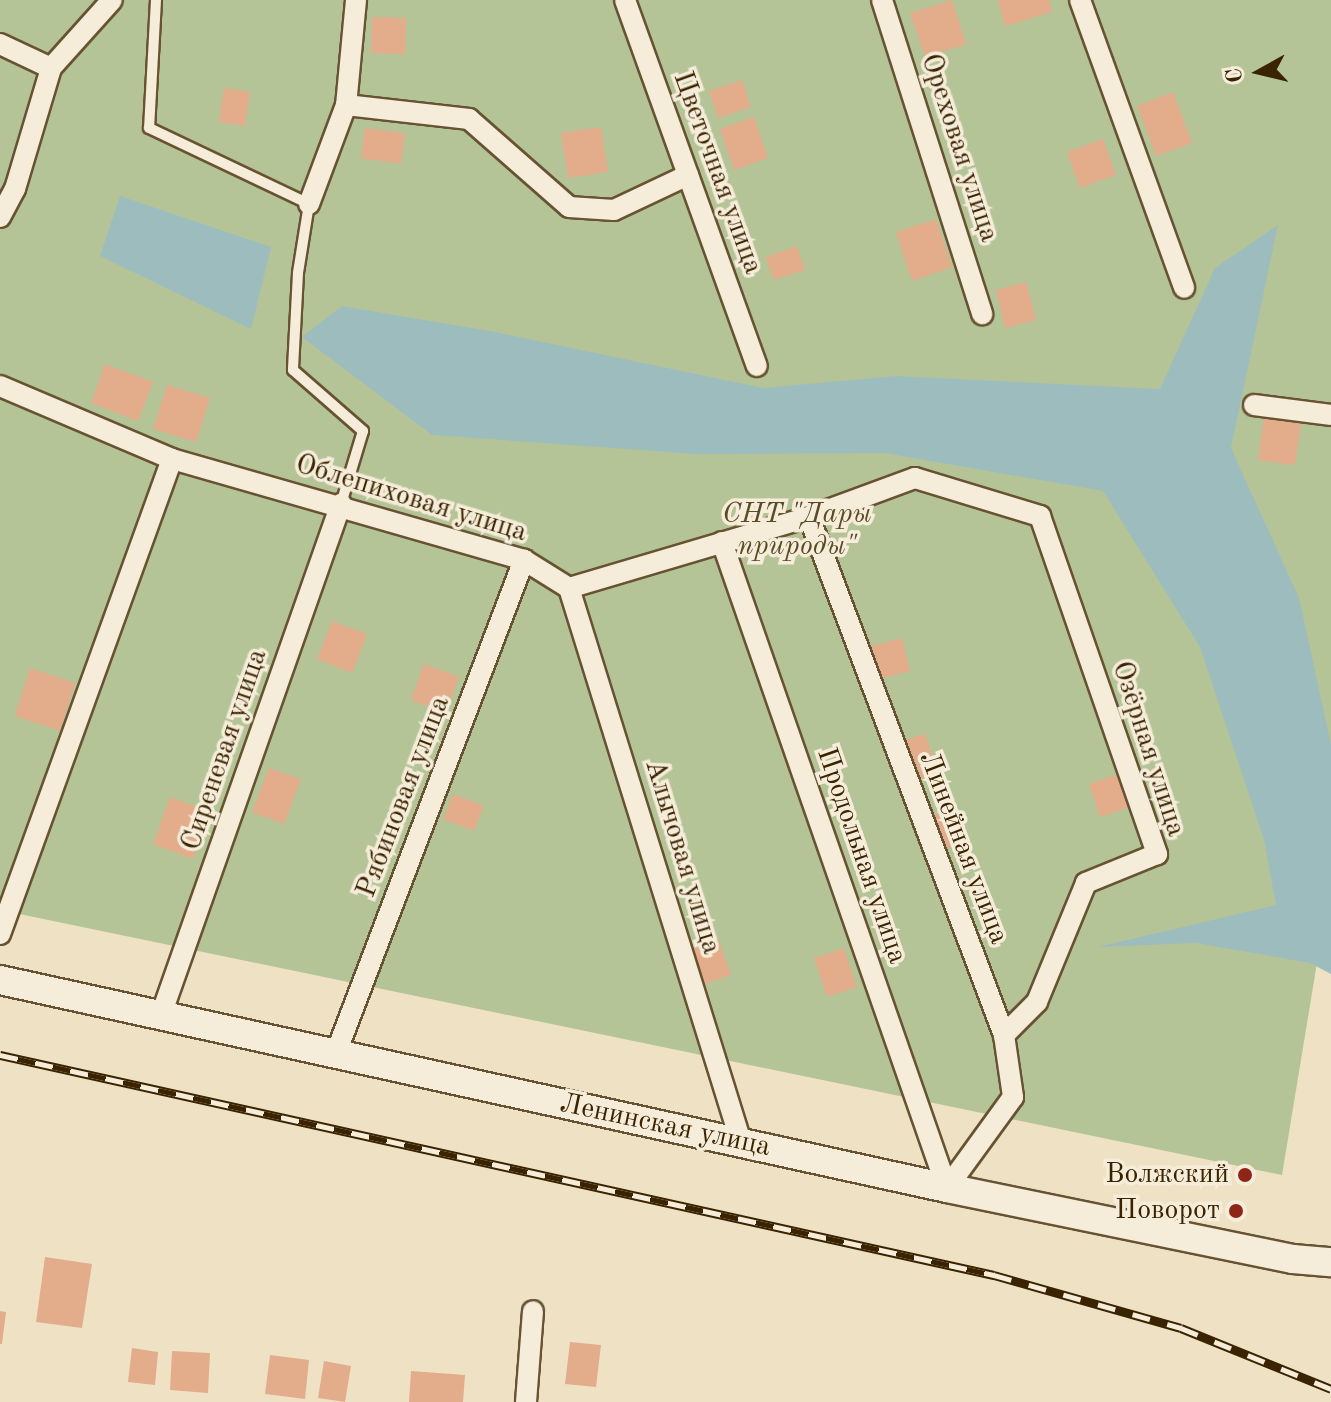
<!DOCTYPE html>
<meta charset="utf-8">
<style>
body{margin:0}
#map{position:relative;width:1331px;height:1402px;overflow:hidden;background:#efe2c4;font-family:"Old Standard TT",serif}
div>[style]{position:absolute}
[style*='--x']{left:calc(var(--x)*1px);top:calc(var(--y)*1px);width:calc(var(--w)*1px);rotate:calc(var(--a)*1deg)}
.green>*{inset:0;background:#b5c497}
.water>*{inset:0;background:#9dbcbd}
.building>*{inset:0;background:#e3ac8b}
.roads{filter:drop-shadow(2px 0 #675331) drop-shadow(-2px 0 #675331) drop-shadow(0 2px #675331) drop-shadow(0 -2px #675331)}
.lane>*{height:10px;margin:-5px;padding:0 5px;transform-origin:5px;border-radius:5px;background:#f5ecd9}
.street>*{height:20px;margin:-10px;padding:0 10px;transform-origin:10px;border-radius:10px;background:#f5ecd9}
.secondary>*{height:28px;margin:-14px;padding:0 14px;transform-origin:14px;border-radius:14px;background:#f5ecd9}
.rail>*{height:9px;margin-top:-4.5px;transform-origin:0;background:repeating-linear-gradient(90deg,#f5ecd9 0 18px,#3a2300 0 36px);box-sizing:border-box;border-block:2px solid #3a2300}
.dots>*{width:22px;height:22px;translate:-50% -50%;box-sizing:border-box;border:4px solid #f5ecd9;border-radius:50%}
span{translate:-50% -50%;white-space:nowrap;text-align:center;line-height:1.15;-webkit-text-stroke:7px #f5ecd9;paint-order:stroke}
.street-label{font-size:28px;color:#3a2300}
.park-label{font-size:28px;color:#594b26;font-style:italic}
.poi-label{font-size:28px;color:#3a2300}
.right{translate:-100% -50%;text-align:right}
.north{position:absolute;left:1219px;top:32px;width:80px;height:80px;-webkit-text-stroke:6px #f5ecd9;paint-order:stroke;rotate:262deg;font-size:22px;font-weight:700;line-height:32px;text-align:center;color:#3a2300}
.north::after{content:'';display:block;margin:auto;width:28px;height:36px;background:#3a2300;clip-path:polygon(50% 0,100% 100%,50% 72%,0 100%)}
</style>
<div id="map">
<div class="green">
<div style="clip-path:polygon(0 0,1331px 0,1331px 878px,1282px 1175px,0 910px)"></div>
</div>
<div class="water">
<div style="clip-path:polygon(120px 196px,271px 247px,251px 329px,100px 256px)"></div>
<div style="clip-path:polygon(1278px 225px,1231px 448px,1299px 598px,1331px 744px,1331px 974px,1310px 963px,1196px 943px,1098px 947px,1276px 905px,1264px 840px,1200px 647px,1103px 491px,885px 453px,697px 454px,432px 435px,302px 337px,342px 306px,495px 332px,763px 388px,896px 376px,1160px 389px,1215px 268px)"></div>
</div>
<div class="building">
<div style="clip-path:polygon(952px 0,966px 44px,925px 57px,910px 13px)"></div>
<div style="clip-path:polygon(998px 0,1049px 0,1052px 12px,1005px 26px)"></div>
<div style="clip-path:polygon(372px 17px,406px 18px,405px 54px,371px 53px)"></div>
<div style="clip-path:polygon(742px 80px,751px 107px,718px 118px,709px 91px)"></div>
<div style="clip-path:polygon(224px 88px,250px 92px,245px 126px,219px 122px)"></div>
<div style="clip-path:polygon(1173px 92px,1192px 143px,1156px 156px,1137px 106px)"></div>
<div style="clip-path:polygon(754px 117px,768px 158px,734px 170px,720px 129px)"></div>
<div style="clip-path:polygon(601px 127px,608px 172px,568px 178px,561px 133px)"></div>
<div style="clip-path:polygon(365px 128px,405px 133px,401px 164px,361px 158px)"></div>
<div style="clip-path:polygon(1103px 139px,1116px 175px,1080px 188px,1067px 152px)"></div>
<div style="clip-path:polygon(936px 219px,952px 267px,912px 281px,896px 232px)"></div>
<div style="clip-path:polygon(797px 246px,805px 270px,773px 280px,766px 257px)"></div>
<div style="clip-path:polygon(1026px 282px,1036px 320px,1005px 328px,996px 290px)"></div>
<div style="clip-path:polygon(105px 364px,153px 382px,138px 421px,91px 403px)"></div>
<div style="clip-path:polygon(167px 385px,210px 398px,196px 442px,153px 429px)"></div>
<div style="clip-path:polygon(1264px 417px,1301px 422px,1295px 465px,1258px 460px)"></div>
<div style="clip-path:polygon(332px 621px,367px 634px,352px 673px,317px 659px)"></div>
<div style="clip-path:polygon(902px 638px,910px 671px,879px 679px,871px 646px)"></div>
<div style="clip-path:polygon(424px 664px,459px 677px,446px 713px,411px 700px)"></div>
<div style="clip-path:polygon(30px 668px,75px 683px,60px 731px,15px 716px)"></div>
<div style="clip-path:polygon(925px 734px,938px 773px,917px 779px,905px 740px)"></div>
<div style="clip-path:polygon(269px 768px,301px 779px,284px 824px,252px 812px)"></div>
<div style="clip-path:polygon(1119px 774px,1130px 807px,1100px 817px,1089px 784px)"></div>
<div style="clip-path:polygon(453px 794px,484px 806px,474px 831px,443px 819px)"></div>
<div style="clip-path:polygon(170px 797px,210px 812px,193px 859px,153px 844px)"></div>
<div style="clip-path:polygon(955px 807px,968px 840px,945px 849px,932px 816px)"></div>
<div style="clip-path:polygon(719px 941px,731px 975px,705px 984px,693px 949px)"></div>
<div style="clip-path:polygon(844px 948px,857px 987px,827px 997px,814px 958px)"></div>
<div style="clip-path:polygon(45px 1257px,92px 1264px,82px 1328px,36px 1322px)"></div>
<div style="clip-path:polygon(0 1311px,6px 1312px,2px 1344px,0 1344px)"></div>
<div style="clip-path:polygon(570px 1342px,601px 1345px,596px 1387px,565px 1384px)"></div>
<div style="clip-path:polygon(132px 1348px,158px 1352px,155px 1385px,128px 1382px)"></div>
<div style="clip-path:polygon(172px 1351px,210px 1353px,208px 1393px,170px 1390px)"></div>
<div style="clip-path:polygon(270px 1355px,309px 1360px,305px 1399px,265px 1394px)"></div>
<div style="clip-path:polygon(324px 1361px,351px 1366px,345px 1402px,318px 1398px)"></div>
<div style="clip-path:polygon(411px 1371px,465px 1375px,463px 1402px,409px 1402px)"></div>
</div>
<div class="roads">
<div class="lane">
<div style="--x:156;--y:0;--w:128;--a:93.1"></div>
<div style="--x:149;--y:128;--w:177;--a:25.4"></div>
<div style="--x:309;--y:204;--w:70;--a:99.1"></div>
<div style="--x:298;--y:273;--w:97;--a:93"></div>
<div style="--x:293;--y:370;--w:93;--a:41.1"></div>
<div style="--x:363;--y:431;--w:76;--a:106.8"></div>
</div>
<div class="street">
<div style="--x:356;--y:0;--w:105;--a:95.4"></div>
<div style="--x:346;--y:105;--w:124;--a:6.5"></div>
<div style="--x:469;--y:119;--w:133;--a:41.3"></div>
<div style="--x:569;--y:207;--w:45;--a:3.8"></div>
<div style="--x:614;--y:210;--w:82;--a:-25.3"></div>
<div style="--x:625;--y:0;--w:389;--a:70.2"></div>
<div style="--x:882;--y:0;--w:330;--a:72.3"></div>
<div style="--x:1080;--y:0;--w:306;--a:70.1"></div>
<div style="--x:0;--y:44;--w:56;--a:25.2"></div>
<div style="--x:309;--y:204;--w:106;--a:-69.5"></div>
<div style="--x:0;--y:217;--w:32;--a:-62"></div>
<div style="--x:15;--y:189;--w:126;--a:-73.4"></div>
<div style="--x:51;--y:68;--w:91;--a:-48.1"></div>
<div style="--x:0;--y:386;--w:187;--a:23"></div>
<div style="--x:172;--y:459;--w:366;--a:16"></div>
<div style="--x:524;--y:560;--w:53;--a:31.9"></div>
<div style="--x:569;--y:588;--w:250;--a:-16.5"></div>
<div style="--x:809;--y:517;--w:113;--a:-20.2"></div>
<div style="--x:915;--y:478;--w:131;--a:16.9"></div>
<div style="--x:1040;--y:516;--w:358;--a:70.9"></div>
<div style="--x:1157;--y:854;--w:77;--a:157.8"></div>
<div style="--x:1086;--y:883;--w:129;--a:112.4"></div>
<div style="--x:1037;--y:1002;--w:47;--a:135"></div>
<div style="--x:1254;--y:405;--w:78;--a:7.4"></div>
<div style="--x:809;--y:517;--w:553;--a:69.37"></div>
<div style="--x:1004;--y:1035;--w:63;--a:81.7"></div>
<div style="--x:1013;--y:1097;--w:112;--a:126"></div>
<div style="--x:722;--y:542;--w:684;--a:70.8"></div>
<div style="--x:569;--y:588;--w:580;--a:72.75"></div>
<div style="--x:0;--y:934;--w:505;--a:-70.09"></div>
<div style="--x:161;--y:1015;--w:542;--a:-70.6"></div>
<div style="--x:336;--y:1053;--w:528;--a:-69.13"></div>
<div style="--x:526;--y:1402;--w:91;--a:-85.6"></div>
</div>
<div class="secondary">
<div style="--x:0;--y:980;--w:970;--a:12.39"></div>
<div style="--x:947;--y:1188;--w:353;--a:11.6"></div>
<div style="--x:1293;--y:1259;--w:38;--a:5"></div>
</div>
</div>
<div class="rail">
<div style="--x:0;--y:1055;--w:1018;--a:12.48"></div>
<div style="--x:994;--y:1275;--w:194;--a:15.8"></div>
<div style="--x:1181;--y:1328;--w:162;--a:22.1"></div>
</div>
<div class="dots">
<div style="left:1245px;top:1175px;background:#8f2418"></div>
<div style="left:1236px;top:1211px;background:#8f2418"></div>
</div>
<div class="street-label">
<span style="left:959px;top:148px;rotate:72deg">Ореховая улица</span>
<span style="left:717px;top:173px;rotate:70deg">Цветочная улица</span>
<span style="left:411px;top:499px;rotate:17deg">Облепиховая улица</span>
<span style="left:1148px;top:749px;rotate:72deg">Озёрная улица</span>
<span style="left:225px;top:750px;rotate:-71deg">Сиреневая улица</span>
<span style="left:404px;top:797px;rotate:-69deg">Рябиновая улица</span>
<span style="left:963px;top:848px;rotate:69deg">Линейная улица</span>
<span style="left:861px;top:856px;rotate:71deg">Продольная улица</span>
<span style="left:682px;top:857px;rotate:73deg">Алычовая улица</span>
<span style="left:665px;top:1126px;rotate:12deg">Ленинская улица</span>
</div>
<div class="park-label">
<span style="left:797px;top:531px">СНТ "Дары<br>природы"</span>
</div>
<div class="poi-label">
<span class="right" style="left:1229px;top:1175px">Волжский</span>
<span class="right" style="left:1220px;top:1211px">Поворот</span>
</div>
<div class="north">С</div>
</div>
